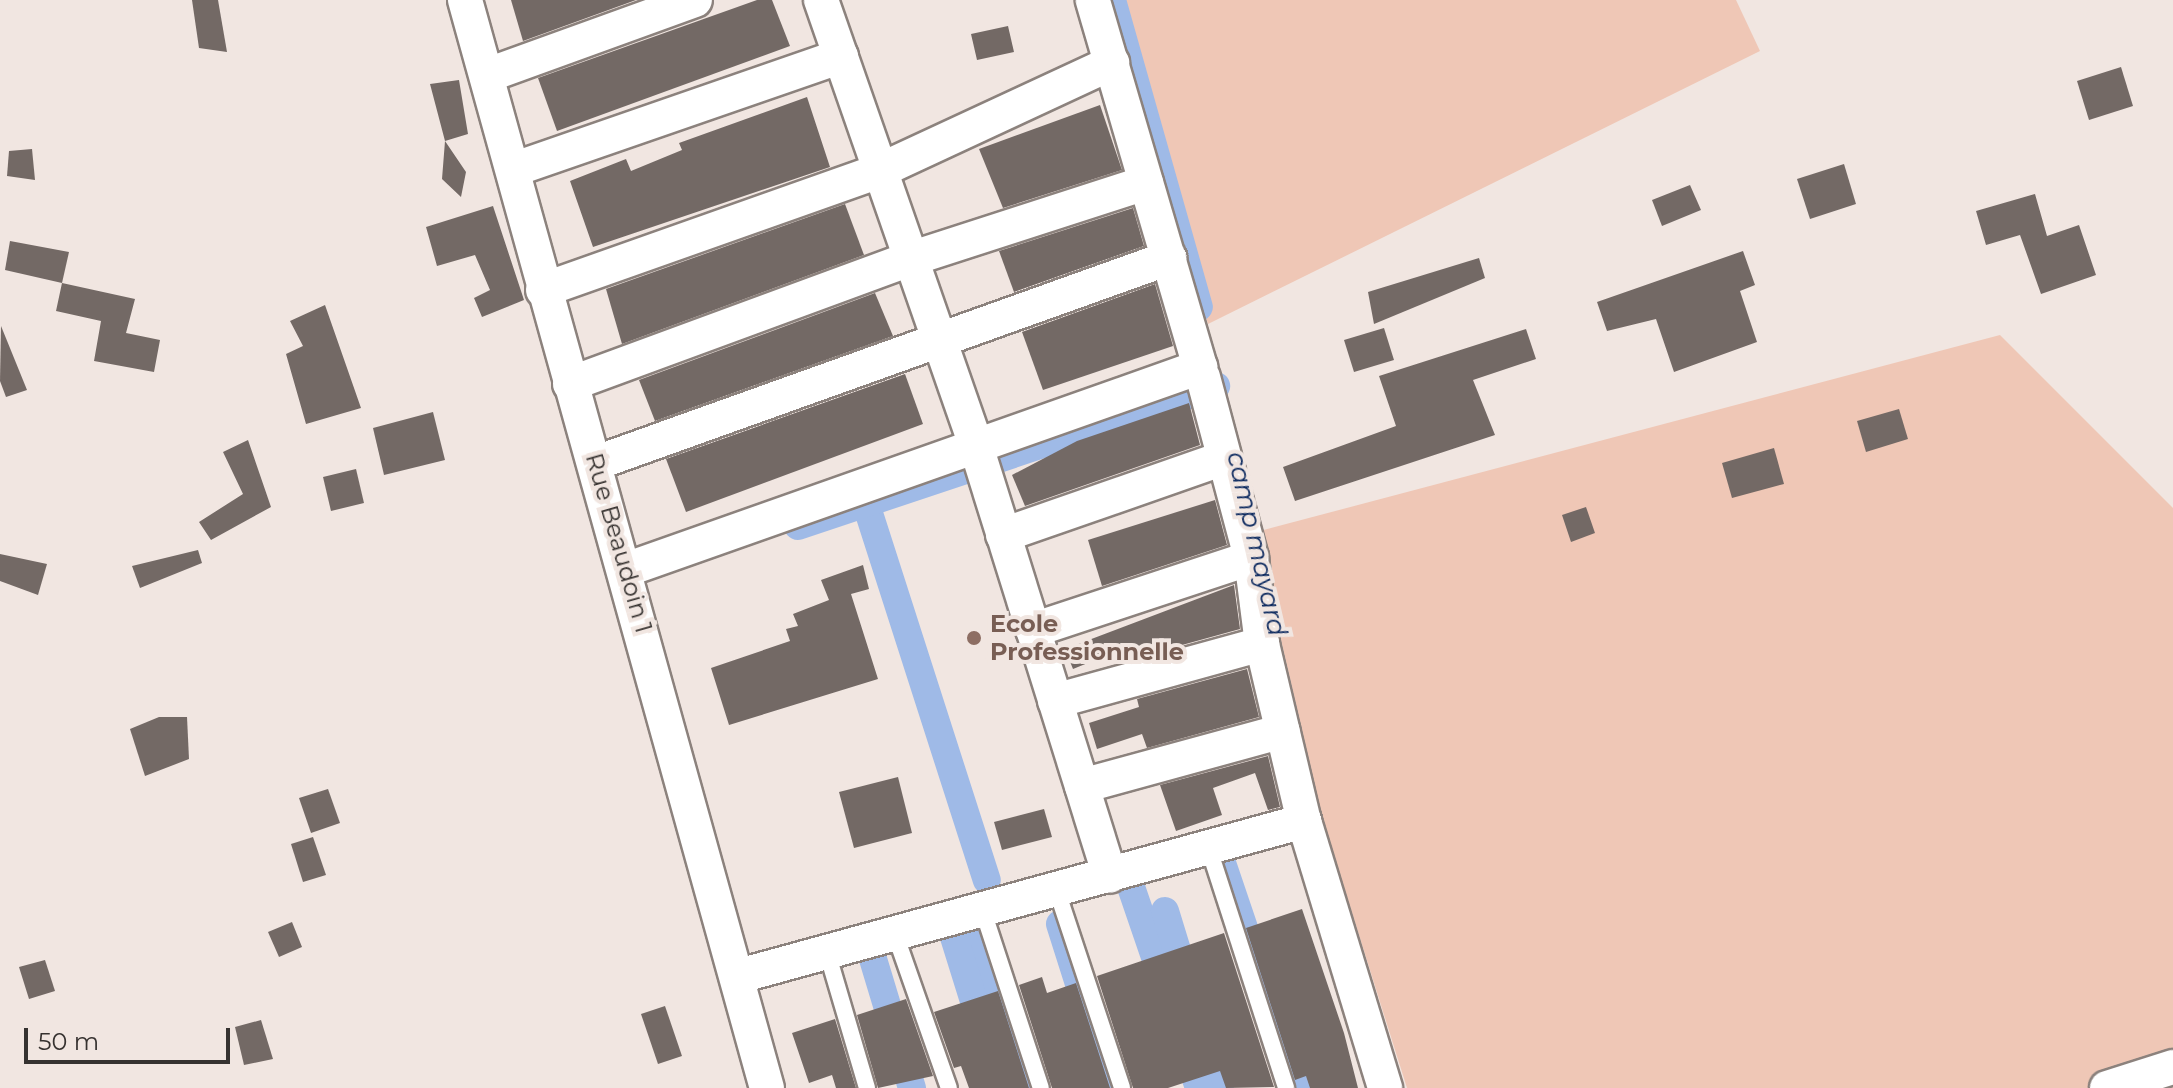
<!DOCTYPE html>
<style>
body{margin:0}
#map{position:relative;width:2173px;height:1088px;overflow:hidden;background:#f1e6e1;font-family:Montserrat,sans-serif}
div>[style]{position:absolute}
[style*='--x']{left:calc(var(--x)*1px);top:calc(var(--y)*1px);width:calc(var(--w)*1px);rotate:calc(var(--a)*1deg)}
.green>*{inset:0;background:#efc7b6}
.canal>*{height:28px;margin:-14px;padding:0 14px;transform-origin:14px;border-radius:14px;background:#9fbae7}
.building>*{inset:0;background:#736965}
.roads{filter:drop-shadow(2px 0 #8c827d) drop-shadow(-2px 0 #8c827d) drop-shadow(0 2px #8c827d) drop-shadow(0 -2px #8c827d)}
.service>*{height:16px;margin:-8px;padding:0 8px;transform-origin:8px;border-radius:8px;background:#fff}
.minor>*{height:34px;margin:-17px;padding:0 17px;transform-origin:17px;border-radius:17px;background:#fff}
.dots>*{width:22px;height:22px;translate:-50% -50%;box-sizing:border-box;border:4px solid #f1e6e1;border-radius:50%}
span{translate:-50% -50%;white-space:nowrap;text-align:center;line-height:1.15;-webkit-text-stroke:8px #f1e6e1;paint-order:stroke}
.street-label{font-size:24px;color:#363230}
.education-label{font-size:24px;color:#785e54;font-weight:700}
.left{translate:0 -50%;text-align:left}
.water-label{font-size:26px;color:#0d2a5f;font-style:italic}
.scale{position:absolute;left:24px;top:1028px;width:206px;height:36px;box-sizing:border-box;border:4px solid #363230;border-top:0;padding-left:10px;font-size:24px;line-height:28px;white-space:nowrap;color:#363230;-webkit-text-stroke:6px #f1e6e1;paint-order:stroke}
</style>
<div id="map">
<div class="green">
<div style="clip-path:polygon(1106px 0,1736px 0,1760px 51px,1208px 324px)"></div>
<div style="clip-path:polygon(2000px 335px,2173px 508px,2173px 1088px,1407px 1088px,1322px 817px,1256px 532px)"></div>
</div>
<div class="canal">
<div style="--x:1112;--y:0;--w:319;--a:74.2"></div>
<div style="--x:866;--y:504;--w:395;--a:72.2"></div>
<div style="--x:798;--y:526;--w:441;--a:-18.5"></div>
<div style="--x:1221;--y:860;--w:241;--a:71.3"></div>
<div style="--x:1131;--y:887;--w:111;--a:71.1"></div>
<div style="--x:1165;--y:911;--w:78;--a:73"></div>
<div style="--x:1060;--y:924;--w:172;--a:72.4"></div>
<div style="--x:972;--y:932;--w:166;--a:69.6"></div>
<div style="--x:954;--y:937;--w:158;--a:72.7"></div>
<div style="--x:873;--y:959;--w:135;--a:73.2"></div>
<div style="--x:1204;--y:1037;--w:53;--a:72.6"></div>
<div style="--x:1184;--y:1043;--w:47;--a:71.6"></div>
</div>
<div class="building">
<div style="clip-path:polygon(192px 0,218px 0,227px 52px,199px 48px)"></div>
<div style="clip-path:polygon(511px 0,636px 0,523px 41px)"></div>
<div style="clip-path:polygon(757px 0,772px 0,790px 46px,557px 131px,538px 78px)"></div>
<div style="clip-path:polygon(1008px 26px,1014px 52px,977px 60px,971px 34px)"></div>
<div style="clip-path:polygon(2121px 67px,2133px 106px,2089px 120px,2077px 81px)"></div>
<div style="clip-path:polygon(459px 80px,468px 134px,445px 141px,466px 172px,461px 197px,442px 179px,445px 141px,430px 84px)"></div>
<div style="clip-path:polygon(807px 97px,830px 167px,593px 247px,570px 181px,626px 159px,631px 171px,682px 150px,679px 143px)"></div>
<div style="clip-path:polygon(1100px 105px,1122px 170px,1003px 208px,979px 149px)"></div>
<div style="clip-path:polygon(32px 149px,35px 180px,7px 176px,9px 151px)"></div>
<div style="clip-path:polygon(1844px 164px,1856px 204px,1810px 219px,1797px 179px)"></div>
<div style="clip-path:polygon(1690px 185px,1701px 210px,1662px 226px,1652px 200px)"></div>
<div style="clip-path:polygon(2035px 194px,2047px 236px,2079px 225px,2096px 275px,2041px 294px,2020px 235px,1986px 245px,1976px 211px)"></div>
<div style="clip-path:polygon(845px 204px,864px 255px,622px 344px,606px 289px)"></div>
<div style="clip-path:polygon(493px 206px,524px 300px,482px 317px,474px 298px,490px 290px,475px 255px,437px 266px,426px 227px)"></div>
<div style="clip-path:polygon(1133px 208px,1144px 246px,1014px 292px,999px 251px)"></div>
<div style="clip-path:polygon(10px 241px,69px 252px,62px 283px,5px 270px)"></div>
<div style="clip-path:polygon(1743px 251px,1755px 285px,1740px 291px,1757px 342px,1674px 372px,1656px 319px,1607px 331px,1597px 302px)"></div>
<div style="clip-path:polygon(1479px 258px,1485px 278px,1374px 324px,1368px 292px)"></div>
<div style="clip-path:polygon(62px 283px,135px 299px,126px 333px,160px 340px,154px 372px,94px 361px,101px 321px,56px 311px)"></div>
<div style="clip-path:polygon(1155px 284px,1173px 346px,1043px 390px,1022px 332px)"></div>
<div style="clip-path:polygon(875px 293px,893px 336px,655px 421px,639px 380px)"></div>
<div style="clip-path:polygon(325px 305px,361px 408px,306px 424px,286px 354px,303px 346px,290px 321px)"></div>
<div style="clip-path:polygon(1px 326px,27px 390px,6px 397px,0 381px)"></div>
<div style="clip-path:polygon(1384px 328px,1394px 360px,1354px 372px,1344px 340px)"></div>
<div style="clip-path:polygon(1526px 329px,1536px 359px,1473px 380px,1495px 435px,1295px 501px,1283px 467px,1396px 426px,1379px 376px)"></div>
<div style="clip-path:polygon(905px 374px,923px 424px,686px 512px,666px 459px)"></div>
<div style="clip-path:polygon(1189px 403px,1200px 445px,1025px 506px,1012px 475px,1077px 441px)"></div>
<div style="clip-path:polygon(1899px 409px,1908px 439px,1866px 452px,1857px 421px)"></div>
<div style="clip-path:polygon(433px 412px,445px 460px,384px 475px,373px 428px)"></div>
<div style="clip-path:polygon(248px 440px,271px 507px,211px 540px,199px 522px,243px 494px,223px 452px)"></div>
<div style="clip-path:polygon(1774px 448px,1784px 484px,1732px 498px,1722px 463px)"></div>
<div style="clip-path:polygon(356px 469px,364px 503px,331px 511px,323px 477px)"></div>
<div style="clip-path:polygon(1215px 500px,1227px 545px,1102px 586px,1088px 540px)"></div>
<div style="clip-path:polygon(1586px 507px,1595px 533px,1571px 542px,1562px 515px)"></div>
<div style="clip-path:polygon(198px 550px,202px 563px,140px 588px,132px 566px)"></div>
<div style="clip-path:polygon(0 554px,47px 564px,38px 595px,0 581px)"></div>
<div style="clip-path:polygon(863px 565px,869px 589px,851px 594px,878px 679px,729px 725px,711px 668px,790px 641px,786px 629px,798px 626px,793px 614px,829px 600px,821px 580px)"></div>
<div style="clip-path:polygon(1234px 585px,1240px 629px,1124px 661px,1120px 650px,1073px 669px,1065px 649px)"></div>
<div style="clip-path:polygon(1247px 669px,1259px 717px,1147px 748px,1142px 734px,1097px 749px,1089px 723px,1139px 707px,1137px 699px)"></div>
<div style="clip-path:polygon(159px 717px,187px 717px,189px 759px,145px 776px,130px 729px)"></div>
<div style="clip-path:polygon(1268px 756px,1280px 807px,1268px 810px,1255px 773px,1213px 788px,1222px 815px,1176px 831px,1160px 785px)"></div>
<div style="clip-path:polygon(898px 777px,912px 833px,854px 848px,839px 792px)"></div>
<div style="clip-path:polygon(328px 789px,340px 823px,311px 833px,299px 798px)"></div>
<div style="clip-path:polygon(1044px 809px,1052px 837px,1002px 850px,994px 822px)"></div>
<div style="clip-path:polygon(313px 837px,326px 875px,303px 882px,291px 844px)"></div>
<div style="clip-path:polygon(1302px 909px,1344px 1033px,1358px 1088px,1310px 1088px,1306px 1076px,1295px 1080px,1246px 928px)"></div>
<div style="clip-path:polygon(292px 922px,302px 947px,279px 957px,268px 932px)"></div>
<div style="clip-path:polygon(1224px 933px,1274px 1087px,1226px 1088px,1220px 1071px,1168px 1088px,1133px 1088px,1097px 976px)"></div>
<div style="clip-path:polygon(45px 960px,55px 991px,29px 999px,19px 967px)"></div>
<div style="clip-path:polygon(1042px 977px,1047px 993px,1076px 983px,1110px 1088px,1052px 1088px,1019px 985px)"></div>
<div style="clip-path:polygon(998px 991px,1029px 1088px,969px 1088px,961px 1066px,954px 1068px,934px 1012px)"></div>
<div style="clip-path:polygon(906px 999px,933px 1076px,878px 1088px,857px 1015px)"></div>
<div style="clip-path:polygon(665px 1006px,682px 1056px,658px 1064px,641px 1014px)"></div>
<div style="clip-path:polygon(835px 1019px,856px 1088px,836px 1088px,832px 1075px,809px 1083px,792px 1033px)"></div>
<div style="clip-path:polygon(261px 1020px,273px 1059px,244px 1065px,235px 1027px)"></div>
</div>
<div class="roads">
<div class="service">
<div style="--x:1209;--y:849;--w:251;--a:72.1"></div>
<div style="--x:1057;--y:891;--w:207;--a:71.7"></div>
<div style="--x:983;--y:911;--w:186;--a:71.9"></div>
<div style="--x:895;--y:934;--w:163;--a:70.7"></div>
<div style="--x:827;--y:952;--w:142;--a:73.6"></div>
</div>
<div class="minor">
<div style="--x:465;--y:0;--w:1129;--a:74.49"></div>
<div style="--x:821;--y:0;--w:472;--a:70.8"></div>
<div style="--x:976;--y:446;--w:450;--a:72.7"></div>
<div style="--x:488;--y:75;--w:220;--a:-19.9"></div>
<div style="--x:515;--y:169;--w:345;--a:-19.1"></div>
<div style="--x:543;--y:290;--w:359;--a:-19.5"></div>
<div style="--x:881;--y:170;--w:255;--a:-24.9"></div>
<div style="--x:1203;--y:377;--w:187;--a:75.1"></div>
<div style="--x:1251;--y:558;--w:87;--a:82.7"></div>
<div style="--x:1262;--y:644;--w:182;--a:76.7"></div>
<div style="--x:1304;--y:821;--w:279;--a:73.1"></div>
<div style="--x:570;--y:384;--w:362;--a:-20.2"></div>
<div style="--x:910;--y:259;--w:248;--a:-17.9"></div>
<div style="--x:596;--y:463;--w:609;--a:-19.69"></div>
<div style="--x:1003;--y:535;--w:234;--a:-19.2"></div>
<div style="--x:628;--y:569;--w:607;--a:-19.45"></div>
<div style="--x:1200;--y:367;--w:382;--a:-106.3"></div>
<div style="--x:1033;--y:630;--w:230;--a:-18.3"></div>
<div style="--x:1055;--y:701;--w:215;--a:-15.4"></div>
<div style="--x:1082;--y:786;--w:208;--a:-15.3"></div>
<div style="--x:739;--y:976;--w:586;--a:-15.34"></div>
<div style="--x:2107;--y:1088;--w:69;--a:-17.7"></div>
</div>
</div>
<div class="dots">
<div style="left:974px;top:638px;background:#8d6e63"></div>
</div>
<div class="street-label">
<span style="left:619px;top:543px;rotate:74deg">Rue Beaudoin 1</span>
</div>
<div class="education-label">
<span class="left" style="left:990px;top:638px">Ecole<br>Professionnelle</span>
</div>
<div class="water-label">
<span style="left:1256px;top:544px;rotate:77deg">camp mayard</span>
</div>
<div class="scale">50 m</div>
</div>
